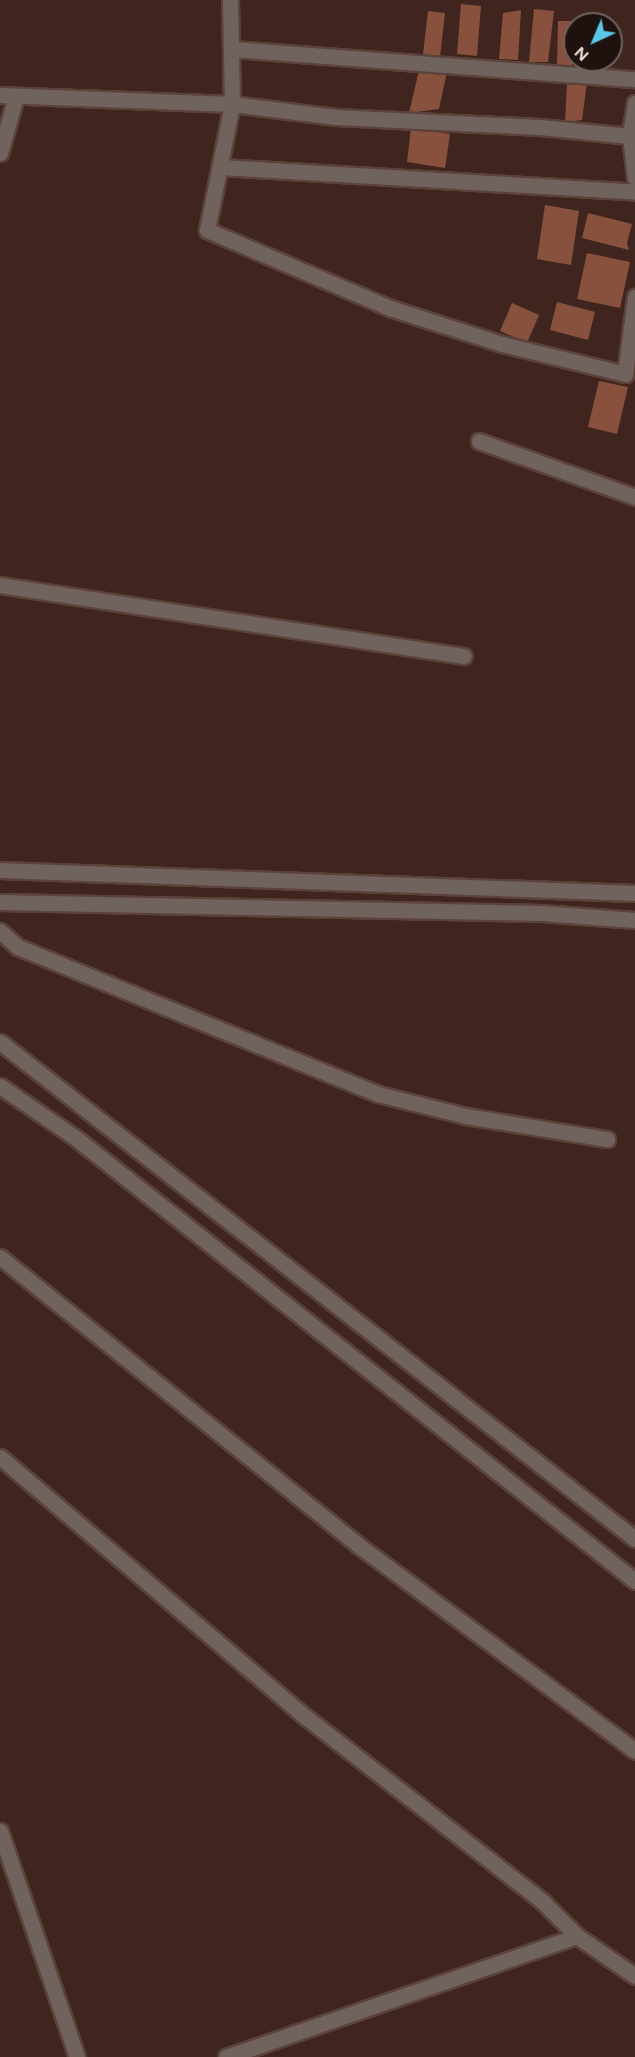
<!DOCTYPE html>
<style>
body{margin:0}
#map{position:relative;width:635px;height:2057px;overflow:hidden;background:#3f251d;font-family:Figtree,sans-serif}
div>[style]{position:absolute}
[style*='--x']{left:calc(var(--x)*1px);top:calc(var(--y)*1px);width:calc(var(--w)*1px);rotate:calc(var(--a)*1deg)}
.building>*{inset:0;background:#88513e}
.roads{filter:drop-shadow(2px 0 #5b423a) drop-shadow(-2px 0 #5b423a) drop-shadow(0 2px #5b423a) drop-shadow(0 -2px #5b423a)}
.minor>*{height:15px;margin:-7.5px;padding:0 7.5px;transform-origin:7.5px;border-radius:7.5px;background:#70635e}
span{translate:-50% -50%;white-space:nowrap;text-align:center;line-height:1.15;-webkit-text-stroke:5px #1d120e;paint-order:stroke}
.north{position:absolute;left:563px;top:12px;width:60px;height:60px;box-sizing:border-box;background:#1d120e;border:2px solid #70625e;border-radius:50%;rotate:224deg;font-size:16px;font-weight:700;line-height:24px;text-align:center;color:#ecdbd5}
.north::after{content:'';display:block;margin:auto;width:21px;height:27px;background:#5bc7e7;clip-path:polygon(50% 0,100% 100%,50% 72%,0 100%)}
</style>
<div id="map">
<div class="building">
<div style="clip-path:polygon(461px 4px,481px 6px,477px 56px,457px 54px)"></div>
<div style="clip-path:polygon(534px 9px,554px 11px,548px 62px,529px 62px)"></div>
<div style="clip-path:polygon(521px 10px,518px 60px,499px 59px,503px 13px)"></div>
<div style="clip-path:polygon(428px 11px,445px 13px,440px 57px,423px 54px)"></div>
<div style="clip-path:polygon(558px 21px,573px 21px,572px 66px,557px 66px)"></div>
<div style="clip-path:polygon(420px 66px,447px 72px,439px 109px,409px 113px)"></div>
<div style="clip-path:polygon(587px 82px,582px 120px,565px 122px,567px 84px)"></div>
<div style="clip-path:polygon(411px 128px,450px 134px,445px 168px,407px 162px)"></div>
<div style="clip-path:polygon(545px 205px,579px 211px,571px 265px,537px 259px)"></div>
<div style="clip-path:polygon(588px 213px,632px 224px,627px 243px,629px 250px,582px 238px)"></div>
<div style="clip-path:polygon(587px 253px,630px 262px,620px 308px,577px 299px)"></div>
<div style="clip-path:polygon(557px 302px,595px 312px,588px 340px,550px 330px)"></div>
<div style="clip-path:polygon(512px 303px,539px 315px,527px 343px,500px 331px)"></div>
<div style="clip-path:polygon(599px 381px,628px 387px,617px 434px,588px 427px)"></div>
</div>
<div class="roads">
<div class="minor">
<div style="--x:230;--y:0;--w:104;--a:88.9"></div>
<div style="--x:232;--y:104;--w:128;--a:101.2"></div>
<div style="--x:207;--y:230;--w:199;--a:23.1"></div>
<div style="--x:390;--y:308;--w:118;--a:17.8"></div>
<div style="--x:502;--y:344;--w:127;--a:13.7"></div>
<div style="--x:625;--y:374;--w:78;--a:-82.6"></div>
<div style="--x:233;--y:49;--w:403;--a:4.3"></div>
<div style="--x:0;--y:95;--w:232;--a:2.2"></div>
<div style="--x:232;--y:104;--w:105;--a:7.1"></div>
<div style="--x:336;--y:117;--w:204;--a:2.8"></div>
<div style="--x:540;--y:127;--w:90;--a:5.7"></div>
<div style="--x:635;--y:103;--w:33;--a:99"></div>
<div style="--x:630;--y:136;--w:42;--a:83.2"></div>
<div style="--x:0;--y:153;--w:59;--a:-74.3"></div>
<div style="--x:220;--y:167;--w:416;--a:3.4"></div>
<div style="--x:479;--y:441;--w:166;--a:19.7"></div>
<div style="--x:0;--y:585;--w:469;--a:8.7"></div>
<div style="--x:0;--y:870;--w:635;--a:2.07"></div>
<div style="--x:0;--y:902;--w:542;--a:1.16"></div>
<div style="--x:542;--y:913;--w:93;--a:4.3"></div>
<div style="--x:0;--y:931;--w:24;--a:42"></div>
<div style="--x:18;--y:947;--w:389;--a:22.2"></div>
<div style="--x:378;--y:1094;--w:91;--a:14"></div>
<div style="--x:466;--y:1116;--w:143;--a:9.3"></div>
<div style="--x:0;--y:1042;--w:806;--a:38.05"></div>
<div style="--x:0;--y:1086;--w:93;--a:34.5"></div>
<div style="--x:77;--y:1139;--w:712;--a:38.38"></div>
<div style="--x:0;--y:1257;--w:459;--a:38.8"></div>
<div style="--x:358;--y:1545;--w:345;--a:36.6"></div>
<div style="--x:0;--y:1457;--w:403;--a:40.4"></div>
<div style="--x:307;--y:1718;--w:299;--a:37.9"></div>
<div style="--x:543;--y:1902;--w:48;--a:45"></div>
<div style="--x:577;--y:1936;--w:371;--a:161"></div>
<div style="--x:0;--y:1831;--w:239;--a:71.2"></div>
<div style="--x:577;--y:1936;--w:70;--a:34.6"></div>
</div>
</div>
<div class="north">N</div>
</div>
